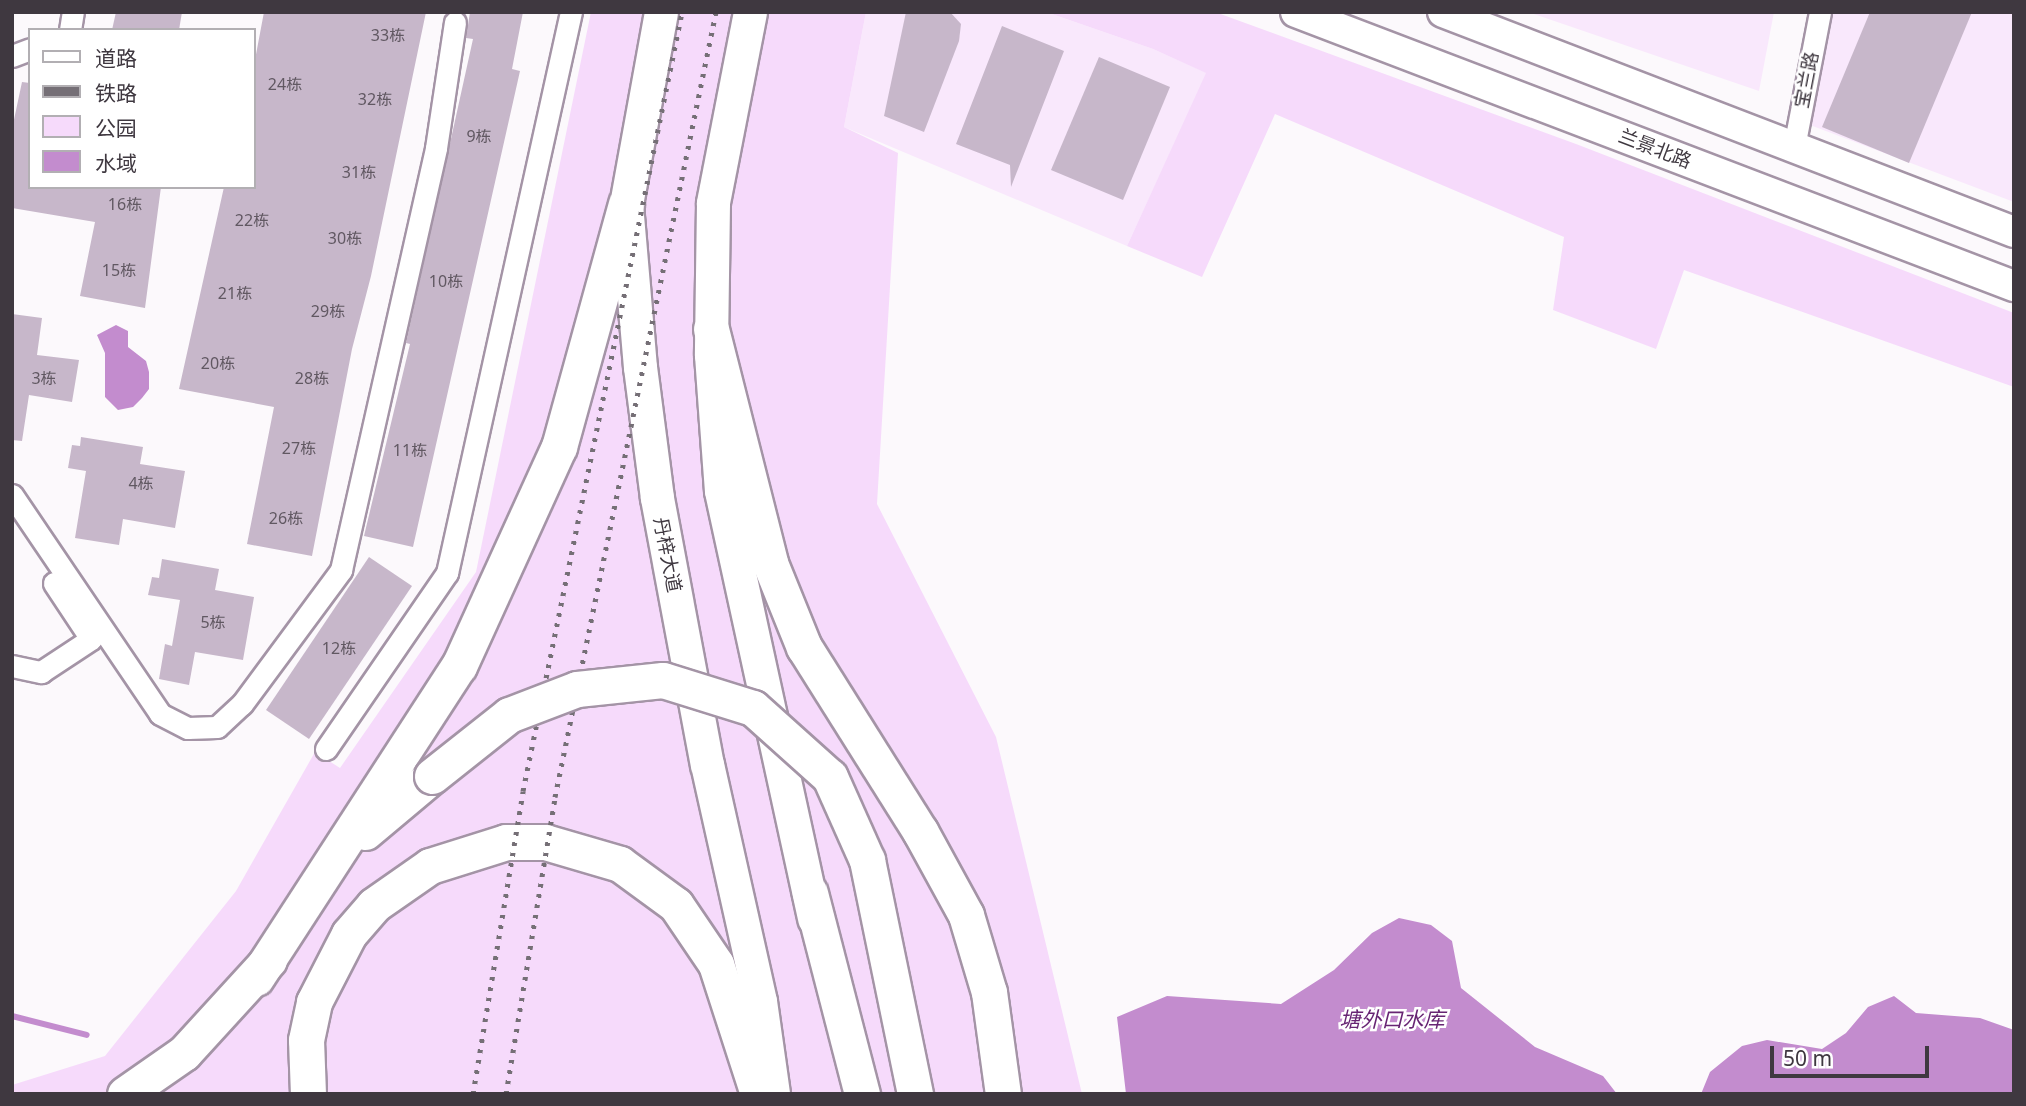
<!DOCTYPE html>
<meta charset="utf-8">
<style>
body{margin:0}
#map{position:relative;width:2026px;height:1106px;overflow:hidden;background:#fcf9fc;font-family:"Noto Sans","Noto Sans SC",sans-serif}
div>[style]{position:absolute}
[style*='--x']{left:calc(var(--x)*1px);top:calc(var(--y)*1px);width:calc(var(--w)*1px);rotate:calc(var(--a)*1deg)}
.built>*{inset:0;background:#f9e8fc}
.green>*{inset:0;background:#f6dafb}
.water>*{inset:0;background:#c38cce}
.stream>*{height:6px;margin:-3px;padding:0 3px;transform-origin:3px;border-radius:3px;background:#c38cce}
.building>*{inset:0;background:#c7b7ca}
.roads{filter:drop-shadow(2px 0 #a494a6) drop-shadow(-2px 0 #a494a6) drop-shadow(0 2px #a494a6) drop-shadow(0 -2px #a494a6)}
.minor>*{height:21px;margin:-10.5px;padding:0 10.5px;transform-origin:10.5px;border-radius:10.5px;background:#fff}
.secondary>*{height:30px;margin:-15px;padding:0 15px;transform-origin:15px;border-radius:15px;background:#fff}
.primary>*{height:33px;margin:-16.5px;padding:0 16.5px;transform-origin:16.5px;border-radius:16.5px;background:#fff}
.trunk>*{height:35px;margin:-17.5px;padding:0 17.5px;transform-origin:17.5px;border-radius:17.5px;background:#fff}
.rail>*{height:5px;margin-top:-2.5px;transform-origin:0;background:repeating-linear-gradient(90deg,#756f76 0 3.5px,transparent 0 10.5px)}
.bridges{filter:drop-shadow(2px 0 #a494a6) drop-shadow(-2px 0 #a494a6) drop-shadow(0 2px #a494a6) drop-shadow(0 -2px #a494a6)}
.trunk-bridge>*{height:35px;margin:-17.5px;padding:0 17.5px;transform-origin:17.5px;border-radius:17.5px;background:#fff}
span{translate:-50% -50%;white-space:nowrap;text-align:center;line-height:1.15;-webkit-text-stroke:5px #fff;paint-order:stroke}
.number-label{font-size:16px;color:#615862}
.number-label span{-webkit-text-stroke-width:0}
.street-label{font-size:19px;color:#3f3840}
.water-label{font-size:21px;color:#672573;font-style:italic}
.frame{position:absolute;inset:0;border:14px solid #3f3840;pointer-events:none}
.legend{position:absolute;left:28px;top:28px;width:228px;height:161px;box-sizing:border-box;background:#fff;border:2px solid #b2afb3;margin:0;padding:9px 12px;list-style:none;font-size:21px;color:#3f3840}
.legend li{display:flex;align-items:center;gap:14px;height:35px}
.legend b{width:35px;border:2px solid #b2afb3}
.scale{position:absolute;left:1770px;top:1046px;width:159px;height:32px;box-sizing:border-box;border:4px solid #3f3840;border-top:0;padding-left:9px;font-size:21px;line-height:24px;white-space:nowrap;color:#3f3840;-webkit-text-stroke:5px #fff;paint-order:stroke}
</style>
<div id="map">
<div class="built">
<div style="clip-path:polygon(866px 12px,1046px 12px,1153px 49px,1207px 73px,1127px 246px,844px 127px)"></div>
<div style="clip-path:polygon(1528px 12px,1774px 12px,1759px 91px)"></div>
<div style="clip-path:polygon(1833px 12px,2014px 12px,2014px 202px,1810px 125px)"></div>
</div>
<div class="green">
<div style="clip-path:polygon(591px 12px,866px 12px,844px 127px,898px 153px,877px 504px,996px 737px,1082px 1094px,12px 1094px,12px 1085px,105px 1056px,236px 891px,315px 752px,340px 768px,476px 572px)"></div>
<div style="clip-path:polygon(1046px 12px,1215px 12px,1576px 144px,2014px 313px,2014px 387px,1684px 270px,1656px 349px,1553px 310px,1564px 237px,1275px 114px,1202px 277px,1127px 246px,1206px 73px,1153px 49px)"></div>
</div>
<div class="water">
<div style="clip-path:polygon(116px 325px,128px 331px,128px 347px,146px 361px,149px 372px,149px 389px,142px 398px,133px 407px,118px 410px,105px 397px,105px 353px,97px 335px)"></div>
<div style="clip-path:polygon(1399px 918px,1431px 925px,1452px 941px,1461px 988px,1535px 1047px,1603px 1076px,1617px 1094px,1126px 1094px,1117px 1017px,1167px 996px,1281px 1004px,1334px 970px,1372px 933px)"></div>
<div style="clip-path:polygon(1894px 996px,1916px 1013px,1980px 1018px,2014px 1030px,2014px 1094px,1701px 1094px,1710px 1072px,1742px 1046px,1767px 1040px,1822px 1049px,1846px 1033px,1868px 1007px)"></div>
</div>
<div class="stream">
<div style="--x:12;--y:1016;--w:77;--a:14.2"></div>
</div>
<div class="building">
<div style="clip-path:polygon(116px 12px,182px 12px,179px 30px,112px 30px)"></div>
<div style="clip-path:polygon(264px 12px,426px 12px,371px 276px,352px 349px,312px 556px,247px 544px,274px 407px,179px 389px,224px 187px,254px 187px,254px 65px)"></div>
<div style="clip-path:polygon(470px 12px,523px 12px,512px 69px,520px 71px,413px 547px,364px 536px,410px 344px,406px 343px,473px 39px,466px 38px)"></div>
<div style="clip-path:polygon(906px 12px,950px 12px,961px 24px,959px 41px,924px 132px,884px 116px)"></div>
<div style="clip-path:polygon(1870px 12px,1972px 12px,1909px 163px,1822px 127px)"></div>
<div style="clip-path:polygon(1002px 26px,1064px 51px,1011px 187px,1010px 165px,956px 144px)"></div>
<div style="clip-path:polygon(1099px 57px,1170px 87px,1123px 200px,1051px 170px)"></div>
<div style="clip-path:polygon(22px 82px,30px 83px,30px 187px,161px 187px,145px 308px,80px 296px,95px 222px,12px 208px,12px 129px)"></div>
<div style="clip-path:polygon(12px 314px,42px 318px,37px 355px,79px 360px,72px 402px,29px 395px,22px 441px,12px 440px)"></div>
<div style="clip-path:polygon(81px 437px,143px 447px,140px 464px,185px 471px,175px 528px,123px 519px,119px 545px,75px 538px,86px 471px,68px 468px,72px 445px,80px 446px)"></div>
<div style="clip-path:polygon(369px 557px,412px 586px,309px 739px,266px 710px)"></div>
<div style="clip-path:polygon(162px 559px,219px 569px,215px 590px,254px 597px,243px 660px,195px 652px,189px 685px,159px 679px,165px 644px,172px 646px,180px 600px,148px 595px,152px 577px,159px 578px)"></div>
</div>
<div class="roads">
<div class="minor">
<div style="--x:70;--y:30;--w:18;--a:-81"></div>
<div style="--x:12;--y:56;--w:19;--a:-21"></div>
<div style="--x:1794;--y:147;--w:137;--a:-79.1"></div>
<div style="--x:12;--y:495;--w:264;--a:55.9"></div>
<div style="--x:160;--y:714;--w:31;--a:27"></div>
<div style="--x:188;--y:728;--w:29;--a:-2"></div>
<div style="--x:217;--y:727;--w:34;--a:-43"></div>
<div style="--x:242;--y:704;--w:167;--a:-53.5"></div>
<div style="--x:341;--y:570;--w:433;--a:-77.3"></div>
<div style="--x:436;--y:148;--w:127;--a:-81.4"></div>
<div style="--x:12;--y:666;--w:30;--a:12"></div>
<div style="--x:41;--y:672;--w:60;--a:-33.4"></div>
<div style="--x:91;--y:639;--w:67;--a:-123.5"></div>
<div style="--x:326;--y:749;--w:214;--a:-55.5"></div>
<div style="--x:447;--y:573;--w:575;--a:-77.54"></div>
</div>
<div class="secondary">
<div style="--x:1296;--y:12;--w:769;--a:20.89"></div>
<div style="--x:1443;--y:12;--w:612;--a:21.07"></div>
</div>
<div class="primary">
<div style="--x:661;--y:12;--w:195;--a:100.3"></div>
<div style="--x:626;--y:204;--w:164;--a:85.1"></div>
<div style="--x:640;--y:367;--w:132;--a:82.6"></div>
<div style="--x:657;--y:498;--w:271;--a:79.4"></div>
<div style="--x:707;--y:764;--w:243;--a:77.4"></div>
<div style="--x:760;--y:1001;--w:94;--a:82"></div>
<div style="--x:750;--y:12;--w:195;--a:101"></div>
<div style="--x:713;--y:203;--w:152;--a:90.8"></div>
<div style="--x:711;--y:355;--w:136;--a:85.8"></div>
<div style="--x:721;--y:491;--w:438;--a:77.7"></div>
</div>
<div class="trunk">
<div style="--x:711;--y:329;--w:241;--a:75.8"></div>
<div style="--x:770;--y:563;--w:91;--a:68"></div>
<div style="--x:804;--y:647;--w:218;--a:57.8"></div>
<div style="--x:920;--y:831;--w:96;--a:61.3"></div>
<div style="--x:966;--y:915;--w:80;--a:73.4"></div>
<div style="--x:989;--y:992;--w:103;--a:82.2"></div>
<div style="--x:365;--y:832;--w:87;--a:-39.9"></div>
<div style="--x:810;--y:893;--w:208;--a:75.5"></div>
<div style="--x:256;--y:978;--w:372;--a:-57"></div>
<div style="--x:459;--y:666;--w:241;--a:-65.5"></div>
<div style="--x:559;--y:447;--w:252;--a:-74.6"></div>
<div style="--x:125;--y:1094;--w:72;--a:-34.8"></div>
<div style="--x:184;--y:1053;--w:126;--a:-47.6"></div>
<div style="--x:308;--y:1094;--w:54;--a:-92.1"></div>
<div style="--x:306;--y:1040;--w:39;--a:-78"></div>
<div style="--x:314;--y:1002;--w:76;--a:-62.8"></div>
<div style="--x:349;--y:934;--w:38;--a:-49"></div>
<div style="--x:374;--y:905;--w:68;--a:-34.9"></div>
<div style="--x:430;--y:866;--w:80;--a:-17.5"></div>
<div style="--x:506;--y:842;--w:39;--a:0"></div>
<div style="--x:545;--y:842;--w:78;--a:16.3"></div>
<div style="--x:620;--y:864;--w:69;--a:36.2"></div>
<div style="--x:676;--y:905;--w:71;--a:55.9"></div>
<div style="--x:716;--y:964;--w:137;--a:72.1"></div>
</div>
</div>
<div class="rail">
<div style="--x:473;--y:1094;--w:307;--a:-80.6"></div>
<div style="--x:523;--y:791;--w:795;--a:-78.46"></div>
<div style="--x:506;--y:1094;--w:301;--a:-80.6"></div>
<div style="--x:555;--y:797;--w:801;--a:-78.41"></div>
</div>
<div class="bridges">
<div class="trunk-bridge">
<div style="--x:432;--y:776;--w:98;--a:-38.4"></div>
<div style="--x:509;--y:715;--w:73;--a:-20.9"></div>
<div style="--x:577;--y:689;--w:86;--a:-6"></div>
<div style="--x:663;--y:680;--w:94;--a:17.3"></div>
<div style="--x:753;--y:708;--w:103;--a:41.9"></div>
<div style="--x:830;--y:777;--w:91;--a:66"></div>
<div style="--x:867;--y:860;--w:239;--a:78.4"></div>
</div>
</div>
<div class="number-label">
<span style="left:388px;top:35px">33栋</span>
<span style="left:285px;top:84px">24栋</span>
<span style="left:375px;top:99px">32栋</span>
<span style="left:479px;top:136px">9栋</span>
<span style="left:359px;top:172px">31栋</span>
<span style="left:125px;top:204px">16栋</span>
<span style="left:252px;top:220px">22栋</span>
<span style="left:345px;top:238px">30栋</span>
<span style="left:119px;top:270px">15栋</span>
<span style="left:446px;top:281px">10栋</span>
<span style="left:235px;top:293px">21栋</span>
<span style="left:328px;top:311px">29栋</span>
<span style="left:218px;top:363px">20栋</span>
<span style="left:44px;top:378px">3栋</span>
<span style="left:312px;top:378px">28栋</span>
<span style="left:299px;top:448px">27栋</span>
<span style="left:410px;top:450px">11栋</span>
<span style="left:141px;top:483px">4栋</span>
<span style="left:286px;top:518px">26栋</span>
<span style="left:213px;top:622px">5栋</span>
<span style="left:339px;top:648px">12栋</span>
</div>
<div class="street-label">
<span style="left:1807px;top:80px;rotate:-79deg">宝兰路</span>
<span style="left:1655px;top:149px;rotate:21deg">兰景北路</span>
<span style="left:667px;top:555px;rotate:79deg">丹梓大道</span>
</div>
<div class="water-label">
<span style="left:1392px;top:1019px">塘外口水库</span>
</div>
<div class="frame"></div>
<ul class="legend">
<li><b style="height:9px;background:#fff"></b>道路</li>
<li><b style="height:9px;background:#756f76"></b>铁路</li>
<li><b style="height:19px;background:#f6dafb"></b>公园</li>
<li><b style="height:19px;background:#c38cce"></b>水域</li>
</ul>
<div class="scale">50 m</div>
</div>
